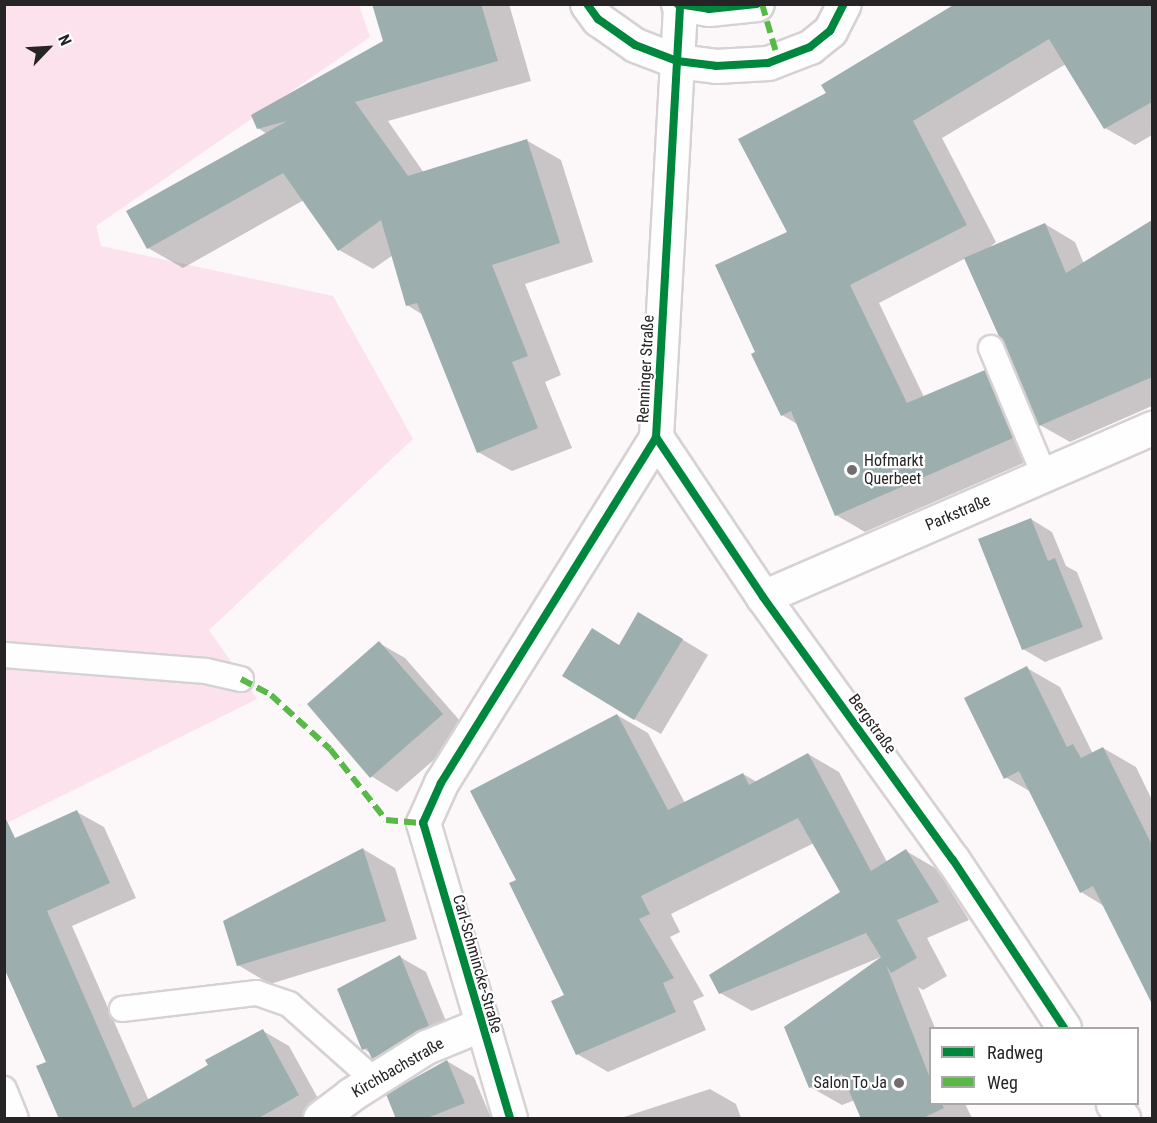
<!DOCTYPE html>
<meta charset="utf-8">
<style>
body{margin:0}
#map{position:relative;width:1157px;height:1123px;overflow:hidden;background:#fcf7f9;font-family:"Roboto Condensed",sans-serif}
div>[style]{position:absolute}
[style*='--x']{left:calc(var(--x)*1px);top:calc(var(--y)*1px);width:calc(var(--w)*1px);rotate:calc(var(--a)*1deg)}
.green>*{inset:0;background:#fbe2ec}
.shadow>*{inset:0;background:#0003}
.building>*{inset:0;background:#9daeae}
.roads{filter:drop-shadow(2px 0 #d6d2d3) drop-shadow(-2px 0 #d6d2d3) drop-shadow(0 2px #d6d2d3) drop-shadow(0 -2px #d6d2d3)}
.lane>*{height:24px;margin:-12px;padding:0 12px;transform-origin:12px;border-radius:12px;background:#fffefe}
.street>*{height:33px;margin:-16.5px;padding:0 16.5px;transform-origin:16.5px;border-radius:16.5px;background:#fffefe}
.secondary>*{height:33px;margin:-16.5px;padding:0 16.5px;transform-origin:16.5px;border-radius:16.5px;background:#fffefe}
.quiet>*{height:6px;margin-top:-3px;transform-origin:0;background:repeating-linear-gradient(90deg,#58b947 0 12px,transparent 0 18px)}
.cycleway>*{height:8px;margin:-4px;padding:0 4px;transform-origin:4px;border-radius:4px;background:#00873e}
.dots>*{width:16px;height:16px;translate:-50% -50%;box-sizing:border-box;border:3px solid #fff;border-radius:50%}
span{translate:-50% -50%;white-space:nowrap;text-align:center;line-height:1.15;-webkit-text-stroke:4.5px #fff;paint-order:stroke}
.street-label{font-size:16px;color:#272425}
.poi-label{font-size:16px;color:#272425}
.left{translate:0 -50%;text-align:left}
.right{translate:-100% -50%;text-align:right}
.frame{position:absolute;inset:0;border:6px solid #272425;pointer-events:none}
.legend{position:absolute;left:929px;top:1027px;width:210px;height:78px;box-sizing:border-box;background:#fff;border:2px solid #a9a7a8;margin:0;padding:8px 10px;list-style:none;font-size:18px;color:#272425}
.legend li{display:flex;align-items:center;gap:12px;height:30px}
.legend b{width:30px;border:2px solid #a9a7a8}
.north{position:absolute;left:18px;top:18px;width:60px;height:60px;-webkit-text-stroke:4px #fff;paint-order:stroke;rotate:65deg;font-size:16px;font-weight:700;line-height:24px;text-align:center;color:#272425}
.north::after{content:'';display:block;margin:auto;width:21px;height:27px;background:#272425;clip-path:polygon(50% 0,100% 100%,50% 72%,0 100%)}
</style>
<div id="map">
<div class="green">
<div style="clip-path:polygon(5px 5px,359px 5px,370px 37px,96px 226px,101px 246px,333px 296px,413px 439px,209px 630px,257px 699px,5px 824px)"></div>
</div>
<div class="shadow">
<div style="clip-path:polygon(374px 4px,509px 4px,531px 81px,388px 121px,424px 173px,526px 140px,561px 160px,593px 262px,525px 284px,561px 375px,545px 382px,572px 448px,512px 471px,478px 452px,423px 315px,407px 305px,393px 255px,373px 269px,339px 250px,304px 200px,183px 268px,148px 248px,267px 134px,258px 128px,385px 42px)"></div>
<div style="clip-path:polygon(958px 4px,1152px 4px,1152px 135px,1135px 145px,1105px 128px,1066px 64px,942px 138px,996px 242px,985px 251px,1045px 224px,1075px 242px,1084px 264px,1152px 222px,1152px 406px,1070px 442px,1040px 425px,966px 258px,879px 303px,924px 397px,985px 372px,1014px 389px,1042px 455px,865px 532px,836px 515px,797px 424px,782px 415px,757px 353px,828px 93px)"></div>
<div style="clip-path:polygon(1031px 519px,1052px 532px,1066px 566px,1077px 572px,1103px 639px,1045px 662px,1023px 649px)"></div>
<div style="clip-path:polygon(665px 629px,708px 655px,661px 734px,634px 719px,620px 646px)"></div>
<div style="clip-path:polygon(379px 643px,405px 658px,468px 730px,397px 792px,371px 776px)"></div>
<div style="clip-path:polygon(1027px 668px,1060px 687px,1093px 754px,1103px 748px,1136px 767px,1152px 800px,1152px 1002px,1104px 906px,1081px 892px,1031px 792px,1005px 777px)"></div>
<div style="clip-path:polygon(617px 715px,648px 733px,685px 803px,743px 774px,757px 782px,808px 754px,839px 772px,887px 862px,906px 851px,937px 869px,969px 920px,927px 938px,947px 976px,923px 990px,918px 987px,935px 1028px,930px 1028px,930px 1104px,965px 1104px,972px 1118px,863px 1118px,855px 1100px,842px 1105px,810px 1087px,881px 957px,752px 1011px,720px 993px,842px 893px,814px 843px,671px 914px,680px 932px,670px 937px,704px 996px,693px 1001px,706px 1030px,608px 1072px,577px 1054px,566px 996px,518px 880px)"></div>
<div style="clip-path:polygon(77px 812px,104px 827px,136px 898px,72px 926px,149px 1101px,263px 1031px,289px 1046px,325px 1111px,310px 1118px,60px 1118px,48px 1063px,4px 962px)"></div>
<div style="clip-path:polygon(363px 849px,395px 868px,417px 939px,270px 984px,238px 965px)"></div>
<div style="clip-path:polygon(400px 957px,426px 972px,454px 1041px,399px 1073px,364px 1049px)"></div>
<div style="clip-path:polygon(447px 1061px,474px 1077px,491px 1118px,398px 1118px)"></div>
<div style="clip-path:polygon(710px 1089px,736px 1104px,741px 1118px,621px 1118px)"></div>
</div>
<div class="building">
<div style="clip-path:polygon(372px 4px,481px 4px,498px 61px,355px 102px,408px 176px,527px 139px,560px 243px,492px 265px,528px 356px,512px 362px,538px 428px,477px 453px,417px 303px,406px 306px,381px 220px,338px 251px,283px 173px,147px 249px,126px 211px,287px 121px,257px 129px,251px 115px,383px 41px)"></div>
<div style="clip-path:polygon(955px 4px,1152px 4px,1152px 102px,1104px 129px,1049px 39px,913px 121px,967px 225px,850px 285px,907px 403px,985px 370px,1013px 438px,835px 516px,791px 411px,781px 416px,751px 354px,755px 352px,715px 265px,787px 232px,738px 139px,826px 93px,821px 85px)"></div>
<div style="clip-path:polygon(1152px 220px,1152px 377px,1039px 426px,964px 258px,1045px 223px,1066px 273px)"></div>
<div style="clip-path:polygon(1031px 518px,1048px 561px,1055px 558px,1083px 627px,1022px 650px,978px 539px)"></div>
<div style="clip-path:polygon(638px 612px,683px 639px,634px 720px,562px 676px,592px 628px,619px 645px)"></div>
<div style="clip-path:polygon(379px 641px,443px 714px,370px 778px,307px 704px)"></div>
<div style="clip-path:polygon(1027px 666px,1067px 747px,1073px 744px,1081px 758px,1103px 747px,1152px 845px,1152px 1004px,1093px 886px,1080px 893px,1019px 771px,1004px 779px,964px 698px)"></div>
<div style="clip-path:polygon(617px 714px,668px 810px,743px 773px,749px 785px,808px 753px,871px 871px,906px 849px,939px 902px,897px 920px,917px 958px,891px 973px,886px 965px,930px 1078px,930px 1104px,942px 1104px,944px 1108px,921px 1119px,861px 1119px,842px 1074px,809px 1088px,784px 1027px,881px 957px,866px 933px,719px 994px,709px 975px,840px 892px,798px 818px,641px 896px,650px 914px,639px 919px,674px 978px,663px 983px,676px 1012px,576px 1055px,551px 1001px,564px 995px,509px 883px,516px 880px,470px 791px)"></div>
<div style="clip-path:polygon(77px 810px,110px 883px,47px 911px,133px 1108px,208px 1065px,205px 1060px,263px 1029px,299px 1095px,257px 1119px,59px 1119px,36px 1066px,46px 1062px,4px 968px,4px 815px,15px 838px)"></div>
<div style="clip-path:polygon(363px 848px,386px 921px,237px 966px,223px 921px)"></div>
<div style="clip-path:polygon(400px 955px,429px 1026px,372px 1059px,367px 1048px,362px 1050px,337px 989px)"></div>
<div style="clip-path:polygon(447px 1060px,465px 1103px,425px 1119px,396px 1119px,386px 1094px)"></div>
</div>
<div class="roads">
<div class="lane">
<div style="--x:991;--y:348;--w:138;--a:67.3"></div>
<div style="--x:4;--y:655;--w:203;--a:4.5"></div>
<div style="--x:206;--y:671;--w:36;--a:13"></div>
<div style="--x:122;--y:1009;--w:136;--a:-6.8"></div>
<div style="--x:257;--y:993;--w:34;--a:19"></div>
<div style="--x:289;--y:1004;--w:114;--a:41.8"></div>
<div style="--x:4;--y:1089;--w:31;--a:68"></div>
</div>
<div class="street">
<div style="--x:656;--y:437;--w:192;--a:56.2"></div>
<div style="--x:763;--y:597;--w:324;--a:54.2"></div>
<div style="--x:953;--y:860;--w:201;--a:56.5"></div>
<div style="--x:763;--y:597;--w:424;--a:-23.5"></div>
<div style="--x:1113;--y:1104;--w:17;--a:54"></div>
<div style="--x:320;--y:1118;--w:38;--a:-37"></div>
<div style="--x:350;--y:1095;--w:90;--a:-32.3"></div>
<div style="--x:426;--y:1047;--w:58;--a:-22.2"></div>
<div style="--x:510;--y:1118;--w:308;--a:-106.4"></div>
<div style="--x:423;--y:823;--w:44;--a:-65.8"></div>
<div style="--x:441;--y:783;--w:407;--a:-58.1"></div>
<div style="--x:656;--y:437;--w:433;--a:-86.8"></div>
</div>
<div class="secondary">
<div style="--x:587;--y:4;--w:19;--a:54"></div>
<div style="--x:598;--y:19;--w:45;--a:35.1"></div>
<div style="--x:635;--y:45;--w:45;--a:20.9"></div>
<div style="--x:677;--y:61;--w:39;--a:7"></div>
<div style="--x:716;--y:66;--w:52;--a:-3.3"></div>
<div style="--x:768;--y:63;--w:45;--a:-20.9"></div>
<div style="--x:810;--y:47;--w:26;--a:-39"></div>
<div style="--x:830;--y:31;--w:30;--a:-63"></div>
<div style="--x:678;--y:4;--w:31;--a:9"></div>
<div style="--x:709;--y:9;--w:48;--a:-5.9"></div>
</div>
</div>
<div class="quiet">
<div style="--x:762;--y:4;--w:57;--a:73.8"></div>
<div style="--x:241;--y:679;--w:34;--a:28"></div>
<div style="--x:271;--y:695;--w:80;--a:42.5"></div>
<div style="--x:330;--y:749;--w:90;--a:51.7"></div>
<div style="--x:386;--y:820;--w:37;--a:5"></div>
</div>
<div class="cycleway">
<div style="--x:587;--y:4;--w:19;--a:54"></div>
<div style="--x:598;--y:19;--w:45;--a:35.1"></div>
<div style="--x:635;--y:45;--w:45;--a:20.9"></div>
<div style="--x:677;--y:61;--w:39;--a:7"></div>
<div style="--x:716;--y:66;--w:52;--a:-3.3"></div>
<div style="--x:768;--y:63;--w:45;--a:-20.9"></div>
<div style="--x:810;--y:47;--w:26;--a:-39"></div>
<div style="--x:830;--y:31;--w:30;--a:-63"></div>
<div style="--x:678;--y:4;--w:31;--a:9"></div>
<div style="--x:709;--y:9;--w:48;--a:-5.9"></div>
<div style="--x:656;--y:437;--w:192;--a:56.2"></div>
<div style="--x:763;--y:597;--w:324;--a:54.2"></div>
<div style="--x:953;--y:860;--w:201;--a:56.5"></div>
<div style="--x:510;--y:1118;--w:308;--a:-106.4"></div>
<div style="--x:423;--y:823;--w:44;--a:-65.8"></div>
<div style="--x:441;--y:783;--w:407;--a:-58.1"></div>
<div style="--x:656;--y:437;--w:433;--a:-86.8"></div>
</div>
<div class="dots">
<div style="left:852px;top:470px;background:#726e6f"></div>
<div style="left:899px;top:1083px;background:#726e6f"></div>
</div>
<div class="street-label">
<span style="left:646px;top:369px;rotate:-87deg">Renninger Straße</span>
<span style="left:958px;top:513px;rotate:-23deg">Parkstraße</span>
<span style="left:872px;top:724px;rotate:54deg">Bergstraße</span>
<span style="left:477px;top:964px;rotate:74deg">Carl-Schmincke-Straße</span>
<span style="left:398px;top:1068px;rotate:-30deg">Kirchbachstraße</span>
</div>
<div class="poi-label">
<span class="left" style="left:864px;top:470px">Hofmarkt<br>Querbeet</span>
<span class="right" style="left:887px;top:1083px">Salon To Ja</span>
</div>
<div class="frame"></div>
<ul class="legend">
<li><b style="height:8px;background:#00873e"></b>Radweg</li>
<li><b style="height:8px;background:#58b947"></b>Weg</li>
</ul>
<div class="north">N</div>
</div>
